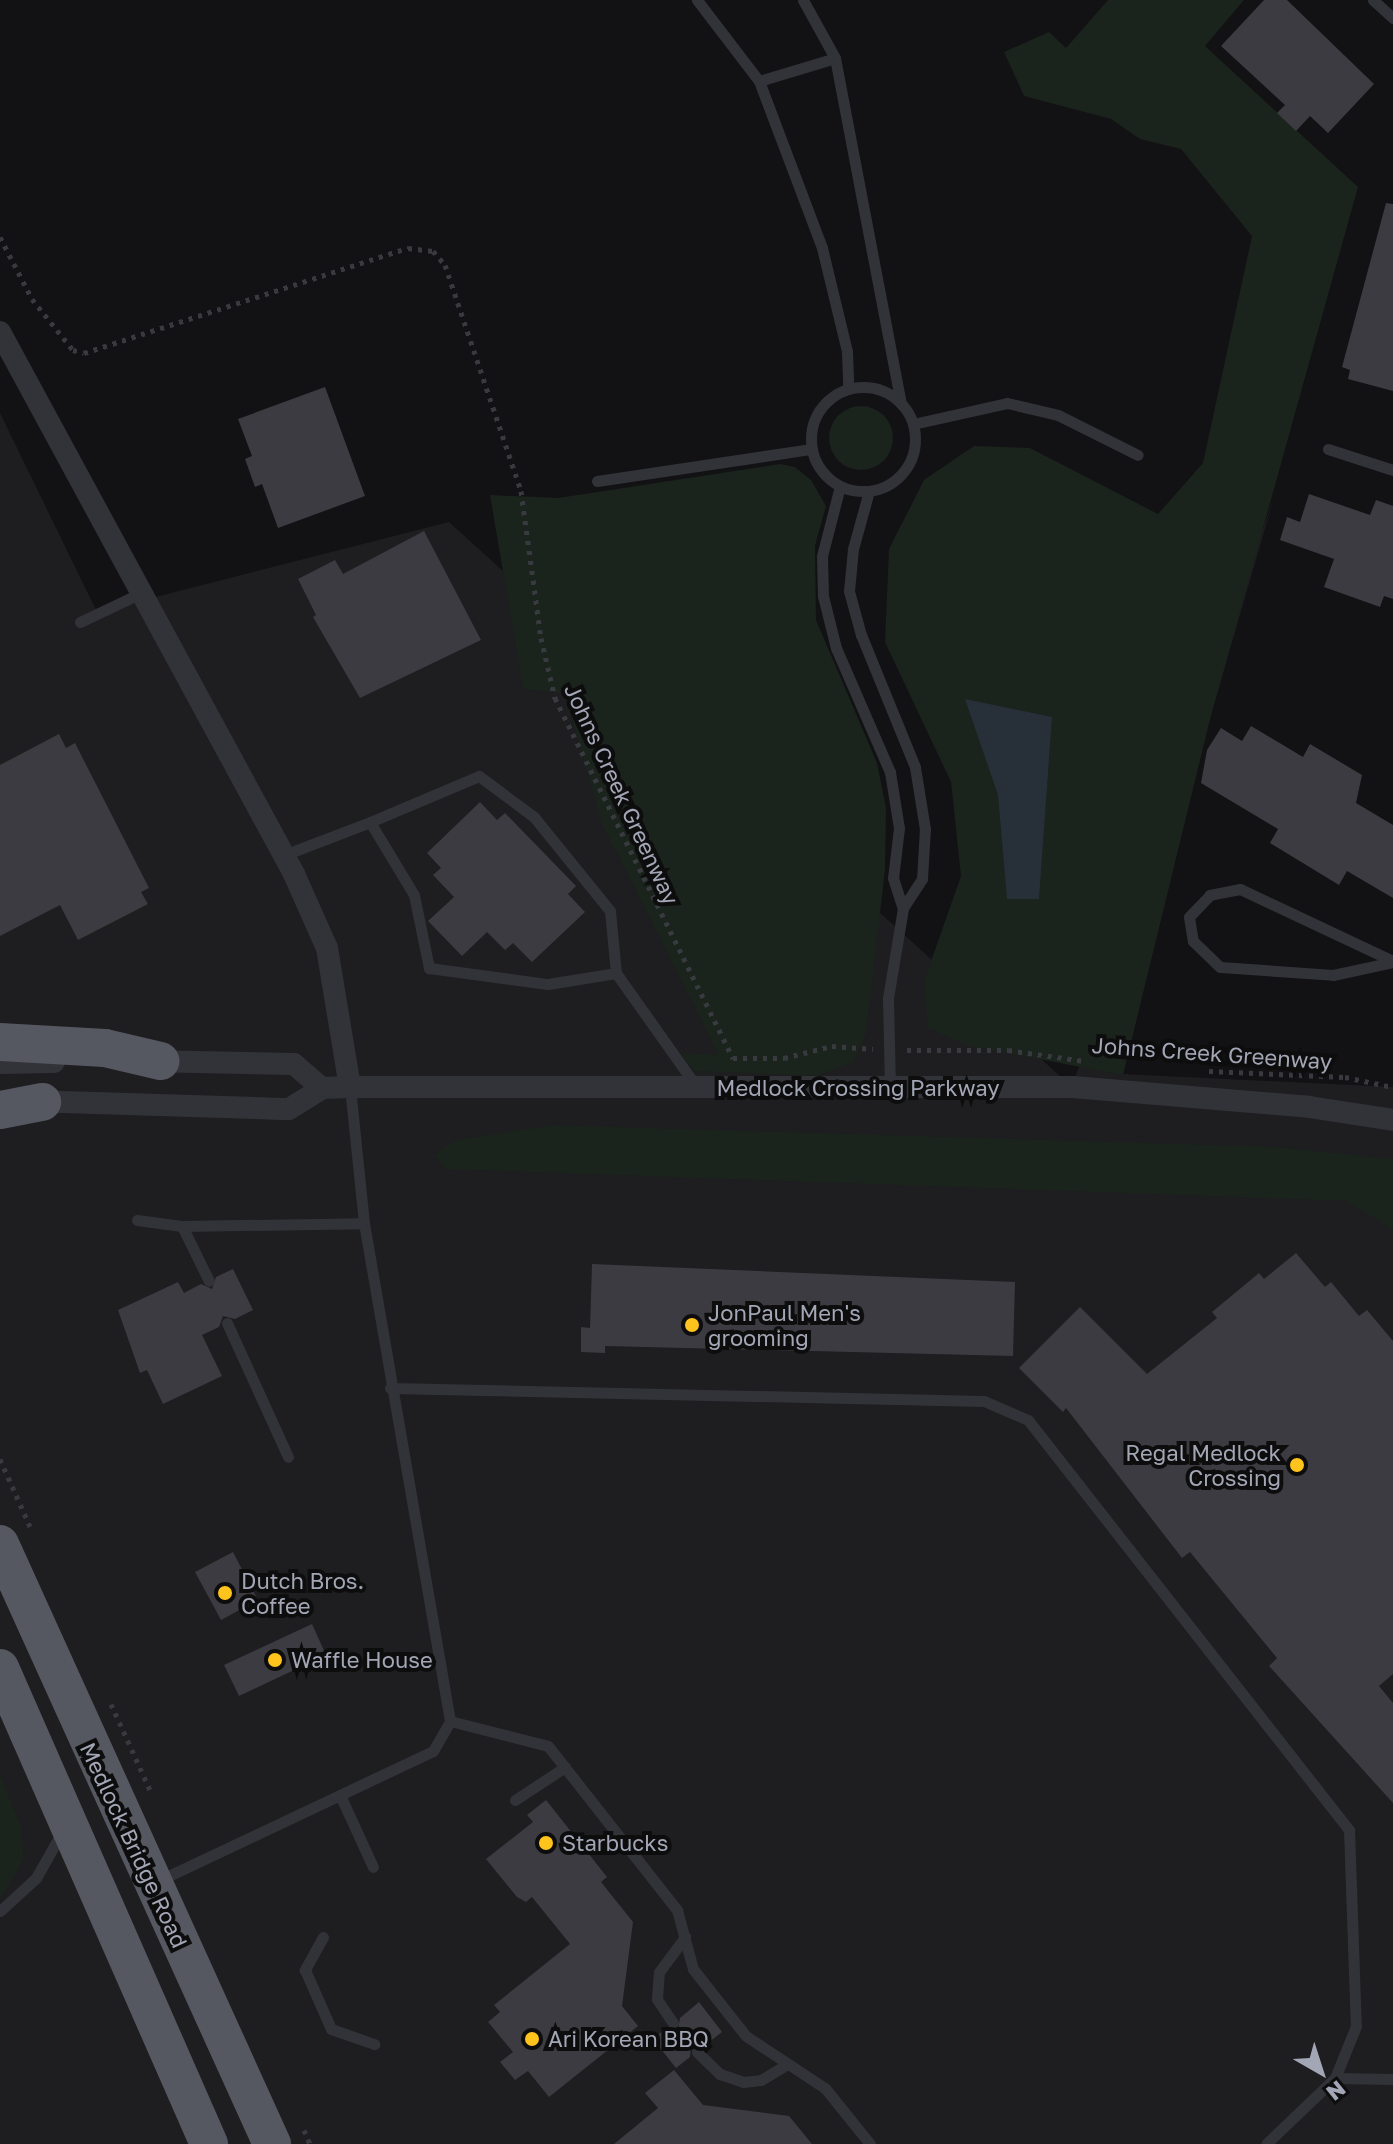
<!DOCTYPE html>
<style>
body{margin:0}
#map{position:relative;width:1393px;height:2144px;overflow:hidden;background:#121113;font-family:"Golos Text",sans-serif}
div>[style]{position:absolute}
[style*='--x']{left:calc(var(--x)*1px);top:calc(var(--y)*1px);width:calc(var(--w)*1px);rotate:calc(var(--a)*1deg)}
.built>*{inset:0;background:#1e1d20}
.green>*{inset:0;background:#1b231d}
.round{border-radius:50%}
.water>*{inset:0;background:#272f38}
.building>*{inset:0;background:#3c3b41}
.path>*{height:5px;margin-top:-2.5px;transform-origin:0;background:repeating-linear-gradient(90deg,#383a40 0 4px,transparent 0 10px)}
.service>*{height:11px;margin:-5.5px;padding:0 5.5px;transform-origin:5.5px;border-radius:5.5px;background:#323339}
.service>.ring{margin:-5.5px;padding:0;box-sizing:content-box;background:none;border:11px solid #323339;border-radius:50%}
.minor>*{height:22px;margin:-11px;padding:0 11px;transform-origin:11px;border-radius:11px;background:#323339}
.trunk>*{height:38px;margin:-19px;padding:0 19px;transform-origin:19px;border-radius:19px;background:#565861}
.dots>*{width:22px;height:22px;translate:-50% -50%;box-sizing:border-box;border:4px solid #0d0d0e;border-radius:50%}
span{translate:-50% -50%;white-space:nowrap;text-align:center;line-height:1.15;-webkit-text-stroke:8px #0d0d0e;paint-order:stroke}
.street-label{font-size:22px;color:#a2a6b5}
.poi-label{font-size:22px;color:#a2a6b5}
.left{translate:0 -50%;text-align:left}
.right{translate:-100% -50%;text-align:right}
.north{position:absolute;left:1281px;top:2032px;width:80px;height:80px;-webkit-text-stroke:6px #0d0d0e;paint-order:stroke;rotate:141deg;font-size:22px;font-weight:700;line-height:32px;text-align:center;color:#a2a6b5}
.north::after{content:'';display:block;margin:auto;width:28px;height:36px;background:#a2a6b5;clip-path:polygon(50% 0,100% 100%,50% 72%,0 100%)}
</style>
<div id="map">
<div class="built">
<div style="clip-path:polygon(0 413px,97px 612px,449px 522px,1072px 1087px,1274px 497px,1210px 719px,1123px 1074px,1393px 1087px,1393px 2144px,0 2144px)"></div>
</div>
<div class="green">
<div style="clip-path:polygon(1108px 0,1244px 0,1205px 46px,1358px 187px,1210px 719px,1123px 1075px,965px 1045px,928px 1028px,924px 981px,961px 876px,951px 782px,885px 642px,889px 549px,924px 480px,974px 446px,1030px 448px,1158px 514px,1203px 463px,1252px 236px,1181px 149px,1140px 139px,1111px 119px,1024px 96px,1004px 52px,1049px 32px,1066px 48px)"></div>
<div class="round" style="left:829px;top:406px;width:64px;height:64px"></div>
<div style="clip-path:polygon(780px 464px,795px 467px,811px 480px,826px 506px,815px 546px,816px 620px,877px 763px,886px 808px,885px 870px,866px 1034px,854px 1062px,817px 1076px,694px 1071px,680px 1053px,719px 1055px,602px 824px,565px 694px,523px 689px,490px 495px,558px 498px)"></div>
<div style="clip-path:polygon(553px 1125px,1278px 1147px,1393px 1159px,1393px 1230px,1347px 1201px,446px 1169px,434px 1155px,456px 1140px)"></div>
<div style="clip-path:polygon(0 1775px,21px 1826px,24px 1859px,0 1899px)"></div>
</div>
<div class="water">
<div style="clip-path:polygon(965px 699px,1052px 717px,1039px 899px,1007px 899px,998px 795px)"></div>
</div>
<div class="building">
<div style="clip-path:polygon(1264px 0,1287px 0,1374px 84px,1328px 133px,1310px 116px,1296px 131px,1277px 113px,1285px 105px,1221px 46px)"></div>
<div style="clip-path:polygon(1386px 203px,1393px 204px,1393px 391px,1348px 379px,1350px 370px,1342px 367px)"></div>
<div style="clip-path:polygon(325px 387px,365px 496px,278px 528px,262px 484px,255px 487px,245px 459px,252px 456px,238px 419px)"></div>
<div style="clip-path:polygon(1309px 494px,1370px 515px,1376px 500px,1393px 506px,1393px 599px,1384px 596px,1380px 607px,1324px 587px,1334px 559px,1280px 540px,1287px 517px,1300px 522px)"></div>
<div style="clip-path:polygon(424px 531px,481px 640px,360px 698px,313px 617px,316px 615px,298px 579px,335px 560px,343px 574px)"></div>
<div style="clip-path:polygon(1251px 726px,1303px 757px,1310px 744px,1362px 775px,1356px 803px,1393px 825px,1393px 898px,1347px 871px,1339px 885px,1270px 843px,1278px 829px,1201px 783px,1207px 750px,1221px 728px,1242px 741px)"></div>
<div style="clip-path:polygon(59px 734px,66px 748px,75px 743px,149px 888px,141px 892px,148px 904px,78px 940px,60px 905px,0 936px,0 765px)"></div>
<div style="clip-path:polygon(480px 802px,497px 820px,505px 813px,576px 886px,568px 894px,585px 912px,532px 962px,513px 943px,505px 950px,487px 932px,462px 956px,428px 921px,454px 897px,433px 875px,441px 868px,427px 853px)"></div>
<div style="clip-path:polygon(1296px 1253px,1325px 1287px,1331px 1282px,1359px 1316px,1367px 1310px,1393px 1341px,1393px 1674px,1379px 1686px,1393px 1703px,1393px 1803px,1269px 1666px,1277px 1658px,1190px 1552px,1182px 1558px,1066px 1408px,1063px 1412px,1019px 1368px,1080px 1307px,1147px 1374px,1217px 1318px,1212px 1312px,1259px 1273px,1264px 1279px)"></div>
<div style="clip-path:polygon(592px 1264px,1015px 1282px,1013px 1356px,605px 1346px,605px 1353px,581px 1352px,581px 1327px,590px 1328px)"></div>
<div style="clip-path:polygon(233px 1269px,253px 1310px,235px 1319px,223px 1316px,219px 1327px,202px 1335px,222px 1376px,163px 1404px,147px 1370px,140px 1373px,118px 1310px,178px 1282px,184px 1293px,201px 1284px,212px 1289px,216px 1277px)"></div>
<div style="clip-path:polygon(233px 1552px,258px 1600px,221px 1620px,195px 1572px)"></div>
<div style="clip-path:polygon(312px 1624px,326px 1655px,239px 1696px,224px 1665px)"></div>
<div style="clip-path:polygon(546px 1800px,607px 1877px,601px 1882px,633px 1922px,622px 2006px,638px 2026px,549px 2097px,528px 2071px,515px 2080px,500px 2062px,513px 2052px,488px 2022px,500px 2012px,494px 2005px,570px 1944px,532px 1897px,526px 1902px,517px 1897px,486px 1859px,533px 1822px,527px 1815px)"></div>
<div style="clip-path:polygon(699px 2002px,722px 2032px,704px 2046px,691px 2046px,690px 2057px,676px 2068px,653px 2039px,666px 2028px,678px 2030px,680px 2018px)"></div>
<div style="clip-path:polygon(674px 2070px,703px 2105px,789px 2116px,812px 2144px,614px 2144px,658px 2108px,645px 2093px)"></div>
</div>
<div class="path">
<div style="--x:0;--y:237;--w:70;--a:62.7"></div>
<div style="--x:32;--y:299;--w:65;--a:51.2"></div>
<div style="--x:73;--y:350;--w:11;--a:15"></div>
<div style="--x:84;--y:353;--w:341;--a:-18"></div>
<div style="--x:408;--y:248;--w:25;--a:7"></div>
<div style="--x:433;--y:251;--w:18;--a:49"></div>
<div style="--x:445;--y:265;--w:238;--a:71.4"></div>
<div style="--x:521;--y:491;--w:148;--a:82.3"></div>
<div style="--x:541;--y:638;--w:62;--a:76.9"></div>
<div style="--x:555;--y:698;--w:402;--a:63.7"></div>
<div style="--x:733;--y:1058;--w:51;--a:0"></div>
<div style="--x:784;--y:1058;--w:49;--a:-14"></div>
<div style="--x:832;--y:1046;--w:41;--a:4.2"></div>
<div style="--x:907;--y:1050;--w:101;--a:0"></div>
<div style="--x:1008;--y:1050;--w:77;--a:8.2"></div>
<div style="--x:1209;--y:1071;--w:136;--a:2.5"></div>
<div style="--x:1345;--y:1077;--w:49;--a:11.8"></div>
<div style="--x:0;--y:1459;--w:79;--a:66"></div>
<div style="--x:111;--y:1704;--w:94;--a:65.6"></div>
<div style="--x:304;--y:2130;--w:15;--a:67"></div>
</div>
<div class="service">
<div style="--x:697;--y:0;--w:102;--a:52.6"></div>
<div style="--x:759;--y:81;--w:178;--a:69.3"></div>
<div style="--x:822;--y:248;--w:106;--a:76.4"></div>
<div style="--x:847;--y:351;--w:38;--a:88"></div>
<div style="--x:803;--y:0;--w:66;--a:61.1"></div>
<div style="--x:835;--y:58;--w:352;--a:79.2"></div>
<div style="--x:1373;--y:0;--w:27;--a:42"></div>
<div style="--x:759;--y:81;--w:79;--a:-16.8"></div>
<div class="ring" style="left:811px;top:387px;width:93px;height:93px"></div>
<div style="--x:913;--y:424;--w:96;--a:-12.6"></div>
<div style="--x:1007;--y:403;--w:52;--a:13.2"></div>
<div style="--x:1058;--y:415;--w:89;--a:26.6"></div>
<div style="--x:1328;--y:449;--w:68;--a:17.9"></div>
<div style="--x:597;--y:481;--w:217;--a:-8.5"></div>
<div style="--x:840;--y:486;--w:72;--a:104.4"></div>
<div style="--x:822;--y:556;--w:40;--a:88.6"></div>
<div style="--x:823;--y:596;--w:54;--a:76"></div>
<div style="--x:836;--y:648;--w:135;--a:66.5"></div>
<div style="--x:890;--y:772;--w:57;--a:80.9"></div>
<div style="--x:899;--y:828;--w:50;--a:96.8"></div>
<div style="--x:893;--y:878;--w:32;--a:72"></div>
<div style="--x:903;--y:908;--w:35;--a:-57"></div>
<div style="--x:922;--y:879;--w:50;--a:-86.6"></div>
<div style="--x:925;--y:829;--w:63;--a:-99.2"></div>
<div style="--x:915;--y:767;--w:143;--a:-112.2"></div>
<div style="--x:861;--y:635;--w:46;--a:-105.3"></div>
<div style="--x:849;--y:591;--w:42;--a:-84.6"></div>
<div style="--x:853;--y:549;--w:60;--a:-74.6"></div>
<div style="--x:80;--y:622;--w:68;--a:-25.4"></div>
<div style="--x:370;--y:822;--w:118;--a:-22.9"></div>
<div style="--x:479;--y:776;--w:69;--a:36.7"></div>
<div style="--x:534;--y:817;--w:121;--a:51"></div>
<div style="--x:610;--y:911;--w:62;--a:84.5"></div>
<div style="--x:284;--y:855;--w:92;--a:-21"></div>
<div style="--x:370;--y:822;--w:85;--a:58.9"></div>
<div style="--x:414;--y:895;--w:75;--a:78.4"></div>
<div style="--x:429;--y:968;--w:120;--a:7.7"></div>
<div style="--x:548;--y:984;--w:69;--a:-9.2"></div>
<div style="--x:616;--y:973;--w:138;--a:54.7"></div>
<div style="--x:1393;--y:961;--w:169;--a:-154.8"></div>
<div style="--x:1240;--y:889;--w:31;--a:169"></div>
<div style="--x:1210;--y:895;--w:30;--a:134"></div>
<div style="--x:1189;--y:917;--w:24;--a:81"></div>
<div style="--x:1193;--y:941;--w:37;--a:44"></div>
<div style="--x:1220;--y:967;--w:113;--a:4"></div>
<div style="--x:1333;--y:975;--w:61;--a:-12.2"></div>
<div style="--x:890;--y:1088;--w:90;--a:-91.3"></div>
<div style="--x:888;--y:998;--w:91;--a:-80.5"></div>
<div style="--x:137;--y:1220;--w:45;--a:7.6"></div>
<div style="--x:182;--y:1226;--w:182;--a:-0.9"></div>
<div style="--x:182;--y:1226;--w:61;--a:63.9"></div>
<div style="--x:227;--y:1323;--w:147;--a:65.5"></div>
<div style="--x:390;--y:1388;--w:594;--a:1.25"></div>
<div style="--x:984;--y:1401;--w:48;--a:23.4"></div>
<div style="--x:1028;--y:1420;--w:521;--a:51.94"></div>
<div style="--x:1349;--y:1830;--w:196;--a:88"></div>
<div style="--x:1356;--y:2026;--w:56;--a:112"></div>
<div style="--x:1335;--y:2078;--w:95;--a:136.3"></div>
<div style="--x:450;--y:1721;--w:101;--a:14.3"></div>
<div style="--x:548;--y:1746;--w:209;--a:51.8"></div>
<div style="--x:677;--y:1910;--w:61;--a:74.8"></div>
<div style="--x:693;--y:1969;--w:85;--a:51.7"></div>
<div style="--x:746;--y:2036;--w:95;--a:33.4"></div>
<div style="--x:825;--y:2088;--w:72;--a:51.2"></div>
<div style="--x:340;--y:1795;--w:79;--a:65.4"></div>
<div style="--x:515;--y:1800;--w:60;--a:-33.4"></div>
<div style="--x:160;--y:1880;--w:302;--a:-25.3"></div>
<div style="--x:433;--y:1751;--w:34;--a:-60"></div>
<div style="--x:450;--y:1721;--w:505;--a:-99.8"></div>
<div style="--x:364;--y:1223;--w:137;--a:-95.9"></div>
<div style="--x:0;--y:1911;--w:49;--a:-42.5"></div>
<div style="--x:36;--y:1878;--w:55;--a:-60.6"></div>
<div style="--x:323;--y:1937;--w:38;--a:119"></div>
<div style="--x:305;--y:1970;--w:64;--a:66.2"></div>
<div style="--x:331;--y:2029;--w:46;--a:19.2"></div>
<div style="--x:673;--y:2023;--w:29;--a:-124"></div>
<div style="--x:657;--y:1999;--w:27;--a:-86"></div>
<div style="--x:659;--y:1972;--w:44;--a:-53.4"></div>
<div style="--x:697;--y:2052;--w:32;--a:44"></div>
<div style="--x:720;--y:2074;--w:24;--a:19"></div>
<div style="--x:743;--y:2082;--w:18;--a:-6"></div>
<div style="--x:761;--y:2080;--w:31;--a:-31"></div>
<div style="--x:1335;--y:2078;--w:58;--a:1"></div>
</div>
<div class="minor">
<div style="--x:0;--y:332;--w:617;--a:61.52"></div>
<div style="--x:294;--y:874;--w:81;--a:66"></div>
<div style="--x:327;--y:948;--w:141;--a:80.6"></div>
<div style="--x:148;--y:1061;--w:146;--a:1.2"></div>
<div style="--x:294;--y:1064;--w:37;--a:41"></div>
<div style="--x:0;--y:1063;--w:54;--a:-1.1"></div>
<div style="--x:30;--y:1101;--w:259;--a:1.8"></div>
<div style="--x:289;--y:1109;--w:39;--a:-32"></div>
<div style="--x:322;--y:1088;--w:28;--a:-2"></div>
<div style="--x:350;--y:1087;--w:723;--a:0"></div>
<div style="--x:1073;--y:1087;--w:237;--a:4.8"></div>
<div style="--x:1309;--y:1107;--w:85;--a:8.8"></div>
</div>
<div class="trunk">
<div style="--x:0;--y:1042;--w:105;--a:3.3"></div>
<div style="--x:105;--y:1048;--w:57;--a:13.3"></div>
<div style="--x:0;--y:1110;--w:43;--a:-10.8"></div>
<div style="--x:0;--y:1544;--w:659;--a:65.61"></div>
<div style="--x:0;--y:1668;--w:520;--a:66.29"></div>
</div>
<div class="dots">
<div style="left:692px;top:1325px;background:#ffc31e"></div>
<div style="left:1297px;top:1465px;background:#ffc31e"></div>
<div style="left:225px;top:1593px;background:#ffc31e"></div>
<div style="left:275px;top:1660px;background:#ffc31e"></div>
<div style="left:546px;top:1843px;background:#ffc31e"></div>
<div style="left:532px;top:2039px;background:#ffc31e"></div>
</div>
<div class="street-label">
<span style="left:622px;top:794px;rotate:65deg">Johns Creek Greenway</span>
<span style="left:1212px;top:1053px;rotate:4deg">Johns Creek Greenway</span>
<span style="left:858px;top:1088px">Medlock Crossing Parkway</span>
<span style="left:134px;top:1845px;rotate:65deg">Medlock Bridge Road</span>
</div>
<div class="poi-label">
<span class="left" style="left:708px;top:1325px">JonPaul Men's<br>grooming</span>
<span class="right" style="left:1281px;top:1465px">Regal Medlock<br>Crossing</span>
<span class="left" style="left:241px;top:1593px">Dutch Bros.<br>Coffee</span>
<span class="left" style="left:291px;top:1660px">Waffle House</span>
<span class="left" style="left:562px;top:1843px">Starbucks</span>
<span class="left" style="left:548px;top:2039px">Ari Korean BBQ</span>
</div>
<div class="north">N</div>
</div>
